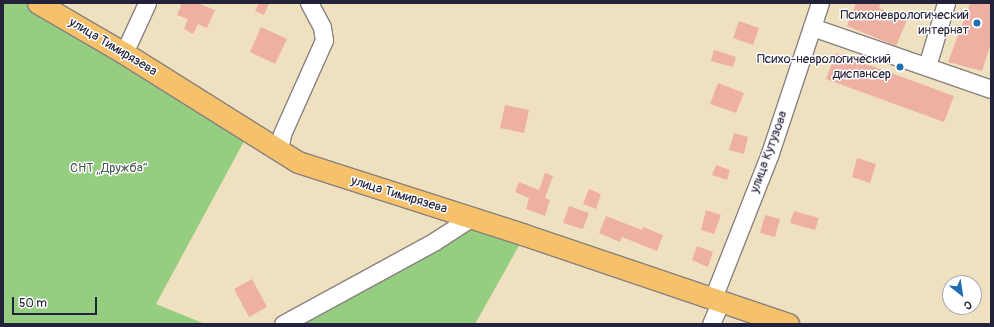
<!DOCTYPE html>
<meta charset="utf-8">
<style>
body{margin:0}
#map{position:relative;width:994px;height:327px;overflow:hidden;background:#efe0c0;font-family:Pangolin,sans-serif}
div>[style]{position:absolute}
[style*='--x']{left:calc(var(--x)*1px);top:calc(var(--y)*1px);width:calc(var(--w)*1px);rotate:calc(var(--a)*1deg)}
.green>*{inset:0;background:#95ce80}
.building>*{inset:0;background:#eeb0a2}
.roads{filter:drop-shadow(1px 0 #88817e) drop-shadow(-1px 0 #88817e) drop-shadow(0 1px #88817e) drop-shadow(0 -1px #88817e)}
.minor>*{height:17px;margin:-8.5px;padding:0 8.5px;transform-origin:8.5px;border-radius:8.5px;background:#fff}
.major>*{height:21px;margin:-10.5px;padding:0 10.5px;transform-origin:10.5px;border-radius:10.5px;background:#f5c16b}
.dots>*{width:11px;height:11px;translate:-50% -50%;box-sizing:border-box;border:2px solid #fff;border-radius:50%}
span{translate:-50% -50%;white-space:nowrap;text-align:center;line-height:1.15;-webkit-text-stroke:3px #fff;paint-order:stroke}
.poi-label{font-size:13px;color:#22223b}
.right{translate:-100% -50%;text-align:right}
.street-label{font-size:13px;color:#22223b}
.park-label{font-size:13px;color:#4a5e53}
.frame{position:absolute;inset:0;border:4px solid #22223b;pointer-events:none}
.north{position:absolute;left:942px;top:275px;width:40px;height:40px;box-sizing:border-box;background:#fff;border:1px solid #a7a7b1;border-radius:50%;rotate:150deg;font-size:11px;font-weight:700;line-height:16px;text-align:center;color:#22223b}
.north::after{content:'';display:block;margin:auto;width:14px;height:18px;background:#1f6fb2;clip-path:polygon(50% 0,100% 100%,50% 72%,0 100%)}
.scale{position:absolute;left:12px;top:297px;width:85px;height:18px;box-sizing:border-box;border:2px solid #22223b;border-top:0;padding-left:5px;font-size:12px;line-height:14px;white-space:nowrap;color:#22223b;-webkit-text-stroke:3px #fff;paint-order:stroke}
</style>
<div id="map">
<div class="green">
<div style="clip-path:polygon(3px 3px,38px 3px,249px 132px,156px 304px,205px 324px,3px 324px)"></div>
<div style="clip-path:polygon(472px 217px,525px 235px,475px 324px,283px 324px)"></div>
</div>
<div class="building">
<div style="clip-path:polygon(182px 3px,198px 3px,215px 10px,207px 28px,198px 24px,193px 34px,184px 29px,188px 19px,177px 15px)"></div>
<div style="clip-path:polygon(259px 3px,269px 3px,264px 15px,255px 11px)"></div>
<div style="clip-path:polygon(856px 3px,881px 3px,879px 8px,907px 20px,896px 46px,847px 26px)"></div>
<div style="clip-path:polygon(970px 3px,991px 3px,991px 43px,982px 71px,948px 62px)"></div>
<div style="clip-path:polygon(739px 21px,759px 28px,753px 45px,733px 38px)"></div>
<div style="clip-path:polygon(261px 27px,287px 39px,275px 64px,250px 52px)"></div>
<div style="clip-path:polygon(714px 50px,736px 57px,733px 67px,711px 61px)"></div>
<div style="clip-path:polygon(836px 53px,954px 96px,944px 122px,826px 79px)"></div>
<div style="clip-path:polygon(718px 83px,744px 93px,736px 113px,710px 104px)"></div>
<div style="clip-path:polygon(505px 105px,529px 110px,524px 133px,500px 128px)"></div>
<div style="clip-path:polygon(734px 133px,748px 137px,744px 154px,729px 150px)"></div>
<div style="clip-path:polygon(857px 158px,876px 164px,870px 183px,852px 177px)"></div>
<div style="clip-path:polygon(716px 165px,730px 170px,727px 180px,712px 175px)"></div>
<div style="clip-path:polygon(545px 173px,553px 176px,545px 198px,550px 200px,545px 216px,526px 209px,529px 198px,515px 192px,519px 182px,539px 190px)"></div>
<div style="clip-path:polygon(589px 189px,601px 194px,596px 209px,583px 204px)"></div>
<div style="clip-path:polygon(569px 206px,589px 213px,583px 229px,563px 223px)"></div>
<div style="clip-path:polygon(706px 210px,721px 215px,714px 234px,701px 230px)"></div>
<div style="clip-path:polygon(794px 211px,819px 218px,815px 230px,790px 223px)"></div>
<div style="clip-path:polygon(765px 215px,780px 219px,775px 237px,760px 233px)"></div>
<div style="clip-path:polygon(606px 216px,642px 230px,643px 227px,663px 235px,657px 251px,622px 237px,620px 242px,599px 233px)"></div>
<div style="clip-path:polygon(697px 246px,713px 252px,708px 267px,692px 260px)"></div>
<div style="clip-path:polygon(252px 279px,267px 307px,249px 317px,234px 289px)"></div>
</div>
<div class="roads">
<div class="minor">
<div style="--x:812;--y:27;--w:189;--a:19.1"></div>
<div style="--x:124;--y:53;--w:55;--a:-65.3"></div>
<div style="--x:927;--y:66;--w:66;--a:-73.2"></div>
<div style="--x:279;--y:150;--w:16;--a:-79"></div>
<div style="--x:282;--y:134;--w:103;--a:-65.9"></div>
<div style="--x:324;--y:40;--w:13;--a:-99"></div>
<div style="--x:322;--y:27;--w:27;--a:-118"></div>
<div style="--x:713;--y:298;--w:156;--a:-68.5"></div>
<div style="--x:770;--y:153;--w:158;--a:-71.6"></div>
<div style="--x:283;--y:324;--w:173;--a:-28.6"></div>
<div style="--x:435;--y:241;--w:44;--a:-33"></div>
<div style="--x:711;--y:324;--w:25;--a:-67"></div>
</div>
<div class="major">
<div style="--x:38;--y:3;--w:99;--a:30.2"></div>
<div style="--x:124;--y:53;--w:205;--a:32.1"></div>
<div style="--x:298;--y:162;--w:238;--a:17.8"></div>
<div style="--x:525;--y:235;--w:278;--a:18.7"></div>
</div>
</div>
<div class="dots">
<div style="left:977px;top:23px;background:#1f6fb2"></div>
<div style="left:900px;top:67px;background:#1f6fb2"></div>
</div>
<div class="poi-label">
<span class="right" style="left:969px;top:23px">Психоневрологический<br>интернат</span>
<span class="right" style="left:891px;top:67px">Психо-неврологический<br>диспансер</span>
</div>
<div class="street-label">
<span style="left:113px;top:47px;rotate:31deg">улица Тимирязева</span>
<span style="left:769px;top:152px;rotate:-70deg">улица Кутузова</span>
<span style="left:399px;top:195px;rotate:17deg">улица Тимирязева</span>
</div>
<div class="park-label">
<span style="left:109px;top:168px">СНТ „Дружба“</span>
</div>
<div class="frame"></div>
<div class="north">С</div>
<div class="scale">50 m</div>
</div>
